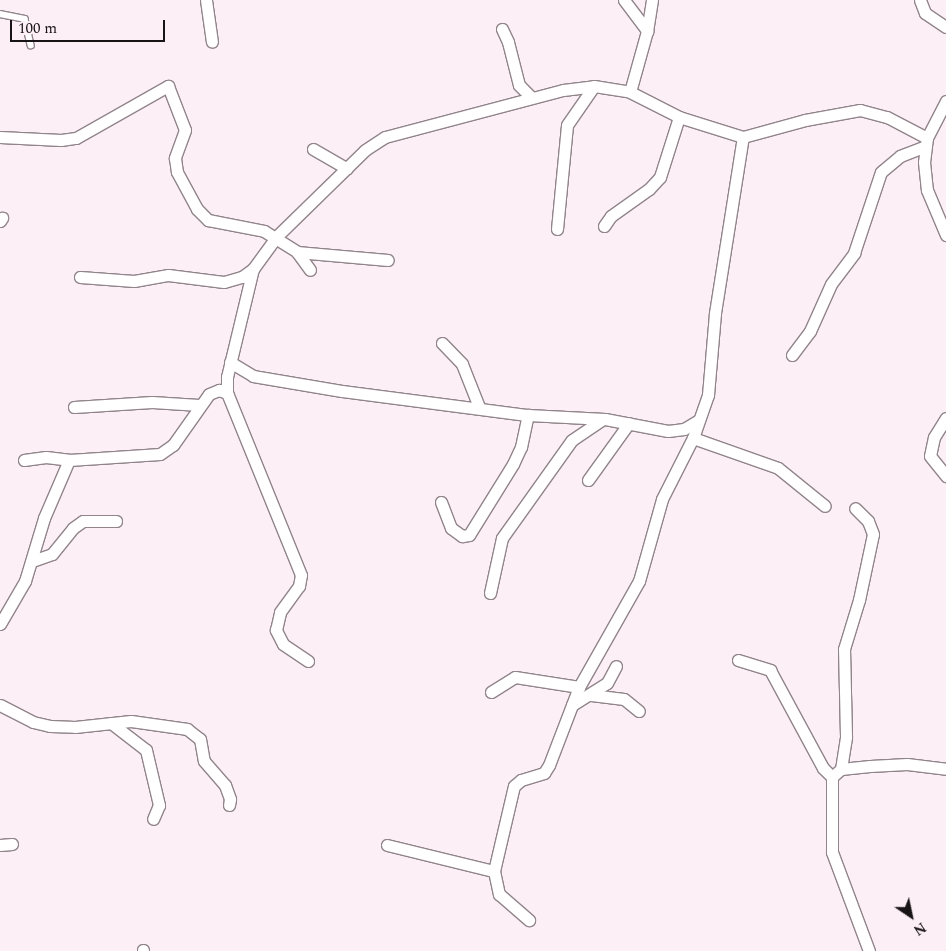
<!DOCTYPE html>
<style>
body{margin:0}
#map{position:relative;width:946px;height:951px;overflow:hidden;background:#fdeff6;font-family:Spectral,serif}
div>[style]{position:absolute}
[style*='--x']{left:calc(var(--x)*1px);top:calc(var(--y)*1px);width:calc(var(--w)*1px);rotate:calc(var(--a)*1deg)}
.roads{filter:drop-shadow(1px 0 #91848b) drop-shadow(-1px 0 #91848b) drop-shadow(0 1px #91848b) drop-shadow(0 -1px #91848b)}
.lane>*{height:5.5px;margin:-2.75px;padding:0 2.75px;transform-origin:2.75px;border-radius:2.75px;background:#fff}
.street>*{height:11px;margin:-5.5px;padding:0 5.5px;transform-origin:5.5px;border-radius:5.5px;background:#fff}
span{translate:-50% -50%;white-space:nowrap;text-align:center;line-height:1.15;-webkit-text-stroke:4px #fdeff6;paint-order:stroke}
.north{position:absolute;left:886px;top:891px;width:50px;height:50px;-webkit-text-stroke:4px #fdeff6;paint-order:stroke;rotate:146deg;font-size:14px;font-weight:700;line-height:20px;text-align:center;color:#181416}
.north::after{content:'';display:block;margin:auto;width:18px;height:22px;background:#181416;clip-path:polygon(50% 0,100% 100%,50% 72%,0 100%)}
.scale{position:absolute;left:10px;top:20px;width:155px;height:22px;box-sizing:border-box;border:2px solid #181416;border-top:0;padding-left:6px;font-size:15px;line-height:18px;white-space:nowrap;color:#181416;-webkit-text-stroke:4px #fdeff6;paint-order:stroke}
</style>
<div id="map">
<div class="roads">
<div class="lane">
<div style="--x:0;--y:14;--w:25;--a:11"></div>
<div style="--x:25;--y:19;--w:27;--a:77"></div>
</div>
<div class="street">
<div style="--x:206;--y:0;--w:42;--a:81.9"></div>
<div style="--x:624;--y:0;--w:39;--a:53"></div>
<div style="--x:652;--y:0;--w:31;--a:99"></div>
<div style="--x:647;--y:31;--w:63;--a:105.6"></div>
<div style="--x:630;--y:92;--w:55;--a:27"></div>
<div style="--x:679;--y:117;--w:67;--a:17.4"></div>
<div style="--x:743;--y:137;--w:64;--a:-15.3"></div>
<div style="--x:805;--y:120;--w:56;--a:-10.3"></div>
<div style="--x:860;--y:110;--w:28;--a:15"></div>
<div style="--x:887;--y:117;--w:45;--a:27.7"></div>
<div style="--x:920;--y:0;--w:14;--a:69"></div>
<div style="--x:925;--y:13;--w:25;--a:34"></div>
<div style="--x:502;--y:29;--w:14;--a:65"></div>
<div style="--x:508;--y:42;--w:44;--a:75.7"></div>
<div style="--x:519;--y:85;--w:16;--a:45"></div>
<div style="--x:946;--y:101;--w:42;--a:117.2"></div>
<div style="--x:927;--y:138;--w:24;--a:97"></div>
<div style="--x:924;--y:162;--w:28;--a:84"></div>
<div style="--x:927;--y:190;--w:49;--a:67.1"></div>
<div style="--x:0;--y:137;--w:61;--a:2.8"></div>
<div style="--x:61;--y:140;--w:15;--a:-8"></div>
<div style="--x:76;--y:138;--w:106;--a:-29.5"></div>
<div style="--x:168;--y:86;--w:47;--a:68.9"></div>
<div style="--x:185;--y:130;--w:30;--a:110"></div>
<div style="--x:175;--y:158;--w:14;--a:82"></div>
<div style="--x:177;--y:172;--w:42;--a:61.6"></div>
<div style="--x:197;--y:209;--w:16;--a:45"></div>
<div style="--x:208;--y:220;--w:57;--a:11.1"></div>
<div style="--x:264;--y:231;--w:39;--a:32"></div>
<div style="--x:297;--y:252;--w:91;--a:5"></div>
<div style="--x:313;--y:149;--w:39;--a:30"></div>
<div style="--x:0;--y:221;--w:4;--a:-56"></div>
<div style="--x:604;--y:226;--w:12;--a:-55"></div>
<div style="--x:611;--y:216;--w:47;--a:-35.4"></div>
<div style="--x:649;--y:189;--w:16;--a:-47"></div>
<div style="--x:660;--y:177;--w:63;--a:-72.4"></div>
<div style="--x:557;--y:229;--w:104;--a:-84.5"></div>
<div style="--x:567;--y:125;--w:47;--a:-55.3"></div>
<div style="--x:297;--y:252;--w:22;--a:54"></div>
<div style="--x:80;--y:277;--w:54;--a:4.2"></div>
<div style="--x:134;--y:281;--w:35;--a:-10"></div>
<div style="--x:168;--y:275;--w:56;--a:7.1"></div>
<div style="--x:224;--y:282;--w:19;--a:-16"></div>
<div style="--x:242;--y:277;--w:14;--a:-36"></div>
<div style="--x:442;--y:343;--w:29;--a:46"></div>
<div style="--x:462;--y:364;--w:46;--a:68.4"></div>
<div style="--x:792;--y:355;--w:30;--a:-53"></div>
<div style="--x:810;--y:331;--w:51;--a:-65.9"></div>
<div style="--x:831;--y:284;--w:39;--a:-53"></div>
<div style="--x:854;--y:253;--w:85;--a:-71.6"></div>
<div style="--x:881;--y:172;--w:25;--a:-40"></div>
<div style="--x:900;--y:156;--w:26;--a:-21"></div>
<div style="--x:230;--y:362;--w:27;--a:31"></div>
<div style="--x:253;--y:376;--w:90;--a:9.6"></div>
<div style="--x:342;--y:391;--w:188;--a:7.4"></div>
<div style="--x:528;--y:415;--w:77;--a:3"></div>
<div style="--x:605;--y:419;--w:64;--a:10.8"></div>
<div style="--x:668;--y:431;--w:16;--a:-7"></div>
<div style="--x:684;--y:429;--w:17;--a:-31"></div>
<div style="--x:74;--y:407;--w:78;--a:-3.7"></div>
<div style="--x:152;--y:402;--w:47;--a:3.7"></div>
<div style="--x:946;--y:418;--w:22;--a:122"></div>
<div style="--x:934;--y:437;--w:19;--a:102"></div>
<div style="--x:930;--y:456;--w:26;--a:51"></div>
<div style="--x:693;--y:438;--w:90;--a:19.4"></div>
<div style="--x:778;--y:468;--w:60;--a:39"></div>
<div style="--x:24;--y:460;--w:22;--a:-8"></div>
<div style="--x:46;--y:457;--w:23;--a:7"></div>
<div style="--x:588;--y:480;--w:70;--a:-54.3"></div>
<div style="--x:441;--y:502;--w:28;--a:69"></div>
<div style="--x:451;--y:528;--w:14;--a:36"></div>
<div style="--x:462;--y:536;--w:7;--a:-8"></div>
<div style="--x:469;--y:535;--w:84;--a:-58.2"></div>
<div style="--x:513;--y:464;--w:19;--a:-65"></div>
<div style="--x:521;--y:447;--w:33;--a:-78"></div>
<div style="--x:32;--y:561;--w:21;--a:-19"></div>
<div style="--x:52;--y:554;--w:33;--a:-51"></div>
<div style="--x:73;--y:528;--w:12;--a:-35"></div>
<div style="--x:83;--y:521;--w:33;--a:0"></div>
<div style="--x:490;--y:593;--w:56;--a:-77.7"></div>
<div style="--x:502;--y:538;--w:120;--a:-54.5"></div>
<div style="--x:572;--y:440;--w:37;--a:-34"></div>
<div style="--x:0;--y:624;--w:50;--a:-59.8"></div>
<div style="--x:25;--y:581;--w:66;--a:-73.2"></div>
<div style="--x:44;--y:518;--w:63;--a:-66.7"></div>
<div style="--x:69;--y:460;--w:91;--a:-3.8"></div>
<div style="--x:160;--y:454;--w:16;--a:-35"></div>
<div style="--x:173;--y:445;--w:62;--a:-54.8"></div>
<div style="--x:209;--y:394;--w:11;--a:-22"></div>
<div style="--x:219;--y:390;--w:9;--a:21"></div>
<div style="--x:738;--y:660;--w:34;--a:17"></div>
<div style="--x:770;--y:670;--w:111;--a:61.6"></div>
<div style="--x:823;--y:768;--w:13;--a:45"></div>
<div style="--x:308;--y:661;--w:30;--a:-146"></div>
<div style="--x:283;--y:644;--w:16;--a:-117"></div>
<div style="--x:276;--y:630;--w:18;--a:-77"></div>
<div style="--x:280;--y:612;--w:32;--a:-54"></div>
<div style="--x:299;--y:586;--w:11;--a:-80"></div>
<div style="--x:301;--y:575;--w:196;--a:-112.1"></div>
<div style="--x:227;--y:393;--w:16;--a:-90"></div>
<div style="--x:227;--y:377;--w:111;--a:-76.5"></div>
<div style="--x:253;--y:269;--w:39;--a:-54"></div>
<div style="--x:276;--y:237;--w:124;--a:-44.3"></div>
<div style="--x:365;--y:150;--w:24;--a:-33"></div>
<div style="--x:385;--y:137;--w:184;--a:-14.8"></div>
<div style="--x:563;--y:90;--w:31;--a:-7"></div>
<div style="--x:594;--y:86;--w:36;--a:9"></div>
<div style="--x:491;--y:692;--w:28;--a:-32"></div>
<div style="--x:515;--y:677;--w:65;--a:8.9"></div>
<div style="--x:591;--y:695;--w:33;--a:7"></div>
<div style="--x:624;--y:699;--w:19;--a:39"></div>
<div style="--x:0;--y:705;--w:37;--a:27"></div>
<div style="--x:33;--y:722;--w:17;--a:13"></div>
<div style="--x:50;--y:726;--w:25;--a:2"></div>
<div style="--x:75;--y:727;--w:56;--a:-6.1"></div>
<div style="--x:131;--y:721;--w:57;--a:8.1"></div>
<div style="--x:187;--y:729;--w:16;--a:38"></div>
<div style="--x:200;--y:739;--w:22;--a:80"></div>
<div style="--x:204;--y:761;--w:32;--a:49"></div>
<div style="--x:225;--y:785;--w:15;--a:70"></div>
<div style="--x:230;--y:799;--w:6;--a:99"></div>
<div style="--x:572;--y:705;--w:41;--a:-32.2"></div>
<div style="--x:607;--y:683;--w:19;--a:-62"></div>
<div style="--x:111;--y:723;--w:44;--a:37.6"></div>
<div style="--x:146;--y:750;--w:57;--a:76.7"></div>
<div style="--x:159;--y:805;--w:15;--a:113"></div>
<div style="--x:841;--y:769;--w:33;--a:-81"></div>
<div style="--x:846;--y:736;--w:87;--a:-91.3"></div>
<div style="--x:844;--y:649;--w:51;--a:-73"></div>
<div style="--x:859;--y:600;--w:67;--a:-78"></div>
<div style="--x:873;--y:534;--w:14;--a:-111"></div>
<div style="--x:868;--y:521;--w:18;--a:-135"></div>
<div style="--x:0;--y:845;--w:12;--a:-5"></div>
<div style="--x:387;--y:845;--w:110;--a:13.7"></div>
<div style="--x:494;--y:871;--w:87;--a:-76.8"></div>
<div style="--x:514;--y:786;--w:9;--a:-41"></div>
<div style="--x:521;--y:780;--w:24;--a:-17"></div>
<div style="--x:544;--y:773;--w:9;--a:-58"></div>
<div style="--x:549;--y:765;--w:84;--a:-69"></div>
<div style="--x:579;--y:687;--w:122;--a:-60.5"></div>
<div style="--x:639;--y:581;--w:85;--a:-74.3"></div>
<div style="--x:662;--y:499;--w:68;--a:-63.1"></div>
<div style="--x:693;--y:438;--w:46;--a:-70.8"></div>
<div style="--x:708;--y:395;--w:82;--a:-85.1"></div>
<div style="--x:715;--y:313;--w:178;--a:-81"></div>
<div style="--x:494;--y:871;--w:24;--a:78"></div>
<div style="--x:499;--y:894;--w:40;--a:41"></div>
<div style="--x:143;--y:950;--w:1;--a:90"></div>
<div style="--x:869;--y:951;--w:106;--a:-110.5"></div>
<div style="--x:832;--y:852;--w:75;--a:-90"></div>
<div style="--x:832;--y:777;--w:12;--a:-42"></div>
<div style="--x:841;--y:769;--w:29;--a:-6"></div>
<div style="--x:870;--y:766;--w:37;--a:-3"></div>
<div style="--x:907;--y:764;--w:39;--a:7"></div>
</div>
</div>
<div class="north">N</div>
<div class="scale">100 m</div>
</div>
